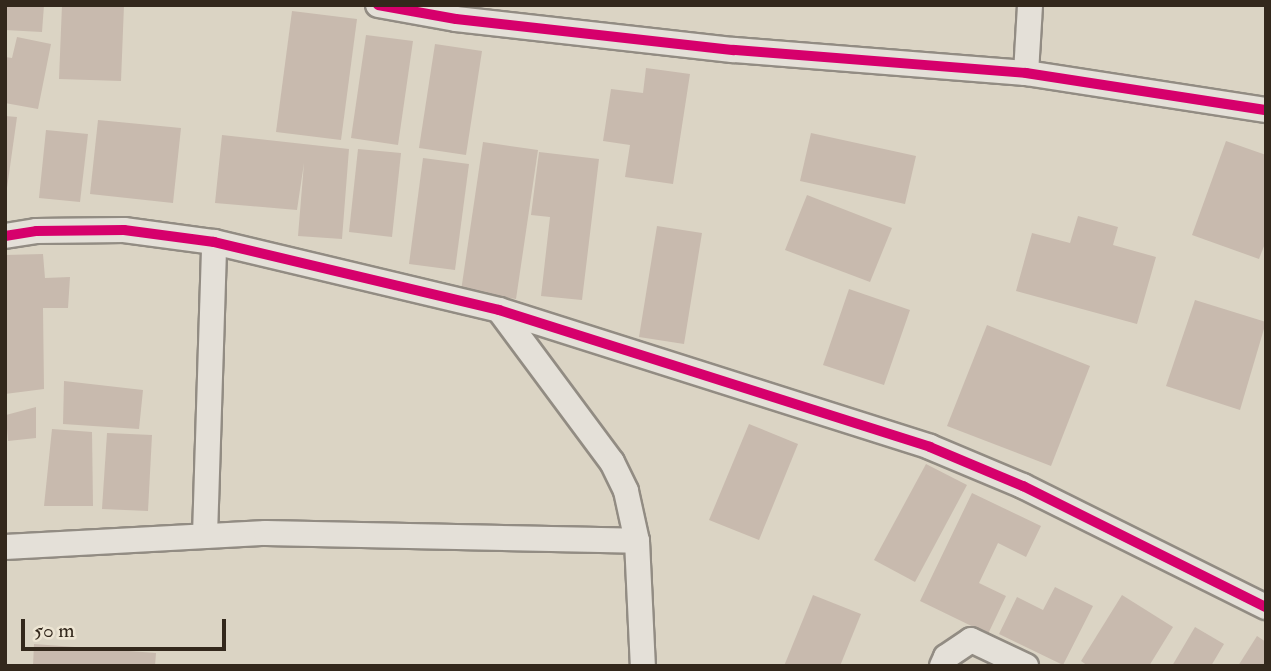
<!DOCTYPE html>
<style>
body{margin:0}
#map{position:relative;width:1271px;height:671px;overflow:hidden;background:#dbd4c4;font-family:"IM FELL Double Pica",serif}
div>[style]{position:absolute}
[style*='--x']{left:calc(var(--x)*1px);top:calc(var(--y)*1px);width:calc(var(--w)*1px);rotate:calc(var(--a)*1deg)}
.building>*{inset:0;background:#c8baae}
.roads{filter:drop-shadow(2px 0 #928c83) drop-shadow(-2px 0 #928c83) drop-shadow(0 2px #928c83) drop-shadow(0 -2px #928c83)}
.street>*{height:24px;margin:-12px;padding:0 12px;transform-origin:12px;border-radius:12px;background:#e4e0d8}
.cycleway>*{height:10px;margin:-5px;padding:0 5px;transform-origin:5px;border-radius:5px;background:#d6006c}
span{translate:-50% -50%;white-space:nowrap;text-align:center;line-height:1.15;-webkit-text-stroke:6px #ede5d3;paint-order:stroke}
.frame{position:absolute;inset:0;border:7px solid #33281c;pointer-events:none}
.scale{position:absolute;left:21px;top:619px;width:205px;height:32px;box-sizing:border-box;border:4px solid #33281c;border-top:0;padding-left:9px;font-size:21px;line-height:24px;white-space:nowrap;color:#33281c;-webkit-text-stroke:5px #ede5d3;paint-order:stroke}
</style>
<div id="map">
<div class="building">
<div style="clip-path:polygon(5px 5px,44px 5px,42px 32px,5px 30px)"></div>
<div style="clip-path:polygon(62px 5px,124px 5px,121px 81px,59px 79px)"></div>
<div style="clip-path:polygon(292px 11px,357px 19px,341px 140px,276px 132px)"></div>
<div style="clip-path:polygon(366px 35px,413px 41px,398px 145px,351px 138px)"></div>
<div style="clip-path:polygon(17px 37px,51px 44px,38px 109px,5px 103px,5px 57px,12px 58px)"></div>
<div style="clip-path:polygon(435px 44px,482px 51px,466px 155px,419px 148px)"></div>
<div style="clip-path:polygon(646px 68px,690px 74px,673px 184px,625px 177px,630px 145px,603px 141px,611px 89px,643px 93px)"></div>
<div style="clip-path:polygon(5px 116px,17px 117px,7px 188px,5px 188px)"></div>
<div style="clip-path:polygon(98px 120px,181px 128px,173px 203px,90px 194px)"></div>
<div style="clip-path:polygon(46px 130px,88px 134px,80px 202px,39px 198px)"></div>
<div style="clip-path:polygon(811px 133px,916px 156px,905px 204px,800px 181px)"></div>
<div style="clip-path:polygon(222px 135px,349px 149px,342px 239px,298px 236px,304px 163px,297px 210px,215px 203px)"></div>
<div style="clip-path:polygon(1226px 141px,1266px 155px,1266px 241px,1259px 259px,1192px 235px)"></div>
<div style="clip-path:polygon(483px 142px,538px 150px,516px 299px,461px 291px)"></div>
<div style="clip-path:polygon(358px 149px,401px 153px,392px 237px,349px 232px)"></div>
<div style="clip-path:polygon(539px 152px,599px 159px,582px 300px,541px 296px,550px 217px,531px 215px)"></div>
<div style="clip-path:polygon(423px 158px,469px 164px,455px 270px,409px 264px)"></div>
<div style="clip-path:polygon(807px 195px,892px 228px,870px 282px,785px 250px)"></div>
<div style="clip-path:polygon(1078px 216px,1118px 227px,1113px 245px,1156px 257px,1137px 324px,1016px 291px,1032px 233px,1070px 243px)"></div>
<div style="clip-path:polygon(657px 226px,702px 233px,684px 344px,639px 337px)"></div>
<div style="clip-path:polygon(43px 254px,45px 278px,70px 277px,68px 308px,43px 308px,44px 389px,5px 394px,5px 255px)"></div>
<div style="clip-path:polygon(849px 289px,910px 310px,884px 385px,823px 365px)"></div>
<div style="clip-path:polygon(1195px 300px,1266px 322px,1240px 410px,1166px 386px)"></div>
<div style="clip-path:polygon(987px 325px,1090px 366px,1051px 466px,947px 426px)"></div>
<div style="clip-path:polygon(64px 381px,143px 390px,139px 429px,63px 424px)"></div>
<div style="clip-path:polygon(36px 407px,36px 438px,8px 441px,6px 415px)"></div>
<div style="clip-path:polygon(749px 424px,798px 444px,759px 540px,709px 520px)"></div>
<div style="clip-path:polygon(52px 429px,92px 432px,93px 506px,44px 506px)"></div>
<div style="clip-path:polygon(107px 433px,152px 435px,148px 511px,102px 509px)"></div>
<div style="clip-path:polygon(926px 464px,967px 485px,915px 582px,874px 560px)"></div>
<div style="clip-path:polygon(972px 493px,1041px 526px,1026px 557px,998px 543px,979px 583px,1006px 596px,988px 634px,920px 601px)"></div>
<div style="clip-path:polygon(1055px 587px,1093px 606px,1063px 665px,999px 634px,1017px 597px,1043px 610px)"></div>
<div style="clip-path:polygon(813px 595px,861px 614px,840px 666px,784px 666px)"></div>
<div style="clip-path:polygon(1122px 595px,1173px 627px,1149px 666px,1088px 666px,1081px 661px)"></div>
<div style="clip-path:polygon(1195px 627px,1224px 644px,1211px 666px,1172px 666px)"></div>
<div style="clip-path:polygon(1257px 636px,1266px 642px,1266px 666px,1238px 666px)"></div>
<div style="clip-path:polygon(34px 644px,156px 653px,155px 666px,33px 666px)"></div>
</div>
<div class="roads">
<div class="street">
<div style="--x:378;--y:5;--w:79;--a:10.2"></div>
<div style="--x:456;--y:19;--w:280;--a:6.4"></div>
<div style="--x:734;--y:50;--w:293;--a:4.5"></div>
<div style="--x:1026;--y:73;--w:243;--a:8.8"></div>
<div style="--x:1026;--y:73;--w:68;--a:-86.6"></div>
<div style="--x:5;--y:236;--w:31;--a:-9"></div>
<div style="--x:36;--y:231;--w:88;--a:-0.7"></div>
<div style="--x:124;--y:230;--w:91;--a:7.6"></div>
<div style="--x:214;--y:242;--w:293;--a:13.4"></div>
<div style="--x:499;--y:310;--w:452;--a:17.6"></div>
<div style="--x:930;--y:447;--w:101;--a:22.8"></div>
<div style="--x:1023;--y:486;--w:271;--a:26.5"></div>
<div style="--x:499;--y:310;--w:189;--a:53.4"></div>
<div style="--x:612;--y:462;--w:32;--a:64"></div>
<div style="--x:626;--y:491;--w:51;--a:77.6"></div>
<div style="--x:637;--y:541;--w:125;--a:87.3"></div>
<div style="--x:205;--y:536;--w:294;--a:-88.2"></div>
<div style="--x:5;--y:547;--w:261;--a:-3.1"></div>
<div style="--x:266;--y:533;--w:371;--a:1.2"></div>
<div style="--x:942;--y:666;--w:10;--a:-66"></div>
<div style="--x:946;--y:657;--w:30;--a:-34"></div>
<div style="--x:971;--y:640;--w:61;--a:25.3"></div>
</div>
</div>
<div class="cycleway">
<div style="--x:378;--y:5;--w:79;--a:10.2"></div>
<div style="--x:456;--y:19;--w:280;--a:6.4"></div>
<div style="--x:734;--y:50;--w:293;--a:4.5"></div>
<div style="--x:1026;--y:73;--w:243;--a:8.8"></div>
<div style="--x:5;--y:236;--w:31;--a:-9"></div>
<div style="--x:36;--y:231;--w:88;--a:-0.7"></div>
<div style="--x:124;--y:230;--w:91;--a:7.6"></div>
<div style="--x:214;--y:242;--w:293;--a:13.4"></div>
<div style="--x:499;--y:310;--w:452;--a:17.6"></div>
<div style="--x:930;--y:447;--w:101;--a:22.8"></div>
<div style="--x:1023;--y:486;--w:271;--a:26.5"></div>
</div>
<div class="frame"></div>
<div class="scale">50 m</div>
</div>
